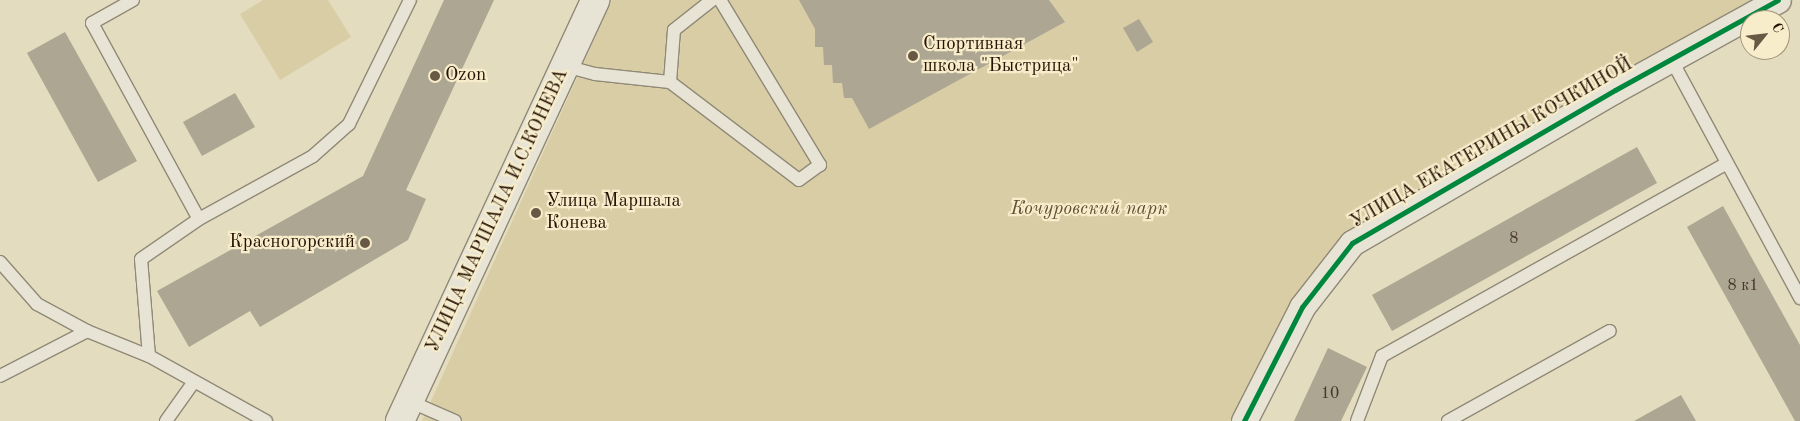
<!DOCTYPE html>
<meta charset="utf-8">
<style>
body{margin:0}
#map{position:relative;width:1800px;height:421px;overflow:hidden;background:#e4dcbe;font-family:"Old Standard TT",serif}
div>[style]{position:absolute}
[style*='--x']{left:calc(var(--x)*1px);top:calc(var(--y)*1px);width:calc(var(--w)*1px);rotate:calc(var(--a)*1deg)}
.green>*{inset:0;background:#d9cda6}
.building>*{inset:0;background:#ada692}
.roads{filter:drop-shadow(1px 0 #908977) drop-shadow(-1px 0 #908977) drop-shadow(0 1px #908977) drop-shadow(0 -1px #908977)}
.service>*{height:12px;margin:-6px;padding:0 6px;transform-origin:6px;border-radius:6px;background:#e8e4d5}
.minor>*{height:25px;margin:-12.5px;padding:0 12.5px;transform-origin:12.5px;border-radius:12.5px;background:#e8e4d5}
.secondary>*{height:28px;margin:-14px;padding:0 14px;transform-origin:14px;border-radius:14px;background:#e8e4d5}
.cycleway>*{height:5px;margin:-2.5px;padding:0 2.5px;transform-origin:2.5px;border-radius:2.5px;background:#00873e}
.dots>*{width:14px;height:14px;translate:-50% -50%;box-sizing:border-box;border:2px solid #f7edcb;border-radius:50%}
span{translate:-50% -50%;white-space:nowrap;text-align:center;line-height:1.15;-webkit-text-stroke:4.5px #f7edcb;paint-order:stroke}
.number-label{font-size:16px;color:#483728}
.number-label span{-webkit-text-stroke-width:0}
.poi-label{font-size:19px;color:#261204}
.left{translate:0 -50%;text-align:left}
.right{translate:-100% -50%;text-align:right}
.street-label{font-size:19px;color:#261204}
.park-label{font-size:19px;color:#624f36;font-style:italic}
.north{position:absolute;left:1740px;top:10px;width:50px;height:50px;box-sizing:border-box;background:#f7edcb;border:1px solid #a3957b;border-radius:50%;rotate:61deg;font-size:14px;font-weight:700;line-height:20px;text-align:center;color:#261204}
.north::after{content:'';display:block;margin:auto;width:18px;height:22px;background:#685945;clip-path:polygon(50% 0,100% 100%,50% 72%,0 100%)}
</style>
<div id="map">
<div class="green">
<div style="clip-path:polygon(263px 0,328px 0,351px 37px,280px 80px,240px 14px)"></div>
<div style="clip-path:polygon(612px 0,1755px 0,1346px 232px,1299px 295px,1233px 421px,422px 421px)"></div>
</div>
<div class="building">
<div style="clip-path:polygon(444px 0,494px 0,406px 190px,426px 199px,408px 240px,260px 327px,250px 311px,189px 347px,157px 291px,363px 176px)"></div>
<div style="clip-path:polygon(799px 0,1049px 0,1065px 22px,869px 129px,852px 98px,844px 98px,842px 83px,833px 83px,832px 65px,824px 65px,823px 47px,815px 47px,815px 29px)"></div>
<div style="clip-path:polygon(1139px 19px,1153px 42px,1137px 52px,1123px 28px)"></div>
<div style="clip-path:polygon(65px 32px,137px 161px,98px 182px,27px 53px)"></div>
<div style="clip-path:polygon(235px 93px,255px 127px,202px 156px,183px 122px)"></div>
<div style="clip-path:polygon(1637px 147px,1657px 183px,1392px 331px,1372px 295px)"></div>
<div style="clip-path:polygon(1723px 206px,1800px 345px,1800px 421px,1795px 421px,1687px 227px)"></div>
<div style="clip-path:polygon(1328px 348px,1367px 367px,1341px 421px,1294px 421px)"></div>
<div style="clip-path:polygon(1681px 395px,1696px 421px,1634px 421px)"></div>
</div>
<div class="roads">
<div class="service">
<div style="--x:133;--y:0;--w:47;--a:150.7"></div>
<div style="--x:92;--y:23;--w:223;--a:61.4"></div>
<div style="--x:1671;--y:59;--w:272;--a:61.6"></div>
<div style="--x:565;--y:66;--w:31;--a:15"></div>
<div style="--x:595;--y:74;--w:75;--a:6.1"></div>
<div style="--x:670;--y:82;--w:162;--a:37.2"></div>
<div style="--x:799;--y:180;--w:26;--a:-36"></div>
<div style="--x:820;--y:165;--w:193;--a:-121.2"></div>
<div style="--x:670;--y:82;--w:52;--a:-85.6"></div>
<div style="--x:674;--y:30;--w:48;--a:-38.3"></div>
<div style="--x:0;--y:262;--w:56;--a:48.6"></div>
<div style="--x:37;--y:304;--w:57;--a:28.4"></div>
<div style="--x:87;--y:331;--w:67;--a:22"></div>
<div style="--x:149;--y:356;--w:134;--a:29.1"></div>
<div style="--x:149;--y:356;--w:97;--a:-94.7"></div>
<div style="--x:141;--y:259;--w:70;--a:-34.6"></div>
<div style="--x:199;--y:219;--w:130;--a:-28.9"></div>
<div style="--x:313;--y:156;--w:48;--a:-41.6"></div>
<div style="--x:349;--y:124;--w:138;--a:-63.8"></div>
<div style="--x:0;--y:376;--w:98;--a:-27.3"></div>
<div style="--x:409;--y:401;--w:50;--a:23.5"></div>
<div style="--x:166;--y:421;--w:47;--a:-54.6"></div>
<div style="--x:1357;--y:421;--w:70;--a:-69"></div>
<div style="--x:1382;--y:356;--w:394;--a:-29.2"></div>
<div style="--x:1448;--y:421;--w:185;--a:-29.1"></div>
</div>
<div class="minor">
<div style="--x:1244;--y:421;--w:128;--a:-63"></div>
<div style="--x:1302;--y:307;--w:81;--a:-52"></div>
<div style="--x:1352;--y:243;--w:304;--a:-30.2"></div>
<div style="--x:1615;--y:90;--w:186;--a:-28.9"></div>
</div>
<div class="secondary">
<div style="--x:400;--y:421;--w:464;--a:-65.1"></div>
</div>
</div>
<div class="cycleway">
<div style="--x:1244;--y:421;--w:128;--a:-63"></div>
<div style="--x:1302;--y:307;--w:81;--a:-52"></div>
<div style="--x:1352;--y:243;--w:304;--a:-30.2"></div>
<div style="--x:1615;--y:90;--w:186;--a:-28.9"></div>
</div>
<div class="dots">
<div style="left:913px;top:56px;background:#685945"></div>
<div style="left:435px;top:76px;background:#685945"></div>
<div style="left:536px;top:213px;background:#685945"></div>
<div style="left:365px;top:243px;background:#685945"></div>
</div>
<div class="number-label">
<span style="left:1514px;top:239px">8</span>
<span style="left:1743px;top:286px">8 к1</span>
<span style="left:1330px;top:394px">10</span>
</div>
<div class="poi-label">
<span class="left" style="left:923px;top:56px">Спортивная<br>школа "Быстрица"</span>
<span class="left" style="left:445px;top:76px">Ozon</span>
<span class="left" style="left:546px;top:213px">Улица Маршала<br>Конева</span>
<span class="right" style="left:355px;top:243px">Красногорский</span>
</div>
<div class="street-label">
<span style="left:1492px;top:144px;rotate:-30deg">УЛИЦА ЕКАТЕРИНЫ КОЧКИНОЙ</span>
<span style="left:498px;top:211px;rotate:-65deg">УЛИЦА МАРШАЛА И.С.КОНЕВА</span>
</div>
<div class="park-label">
<span style="left:1089px;top:210px">Кочуровский парк</span>
</div>
<div class="north">С</div>
</div>
